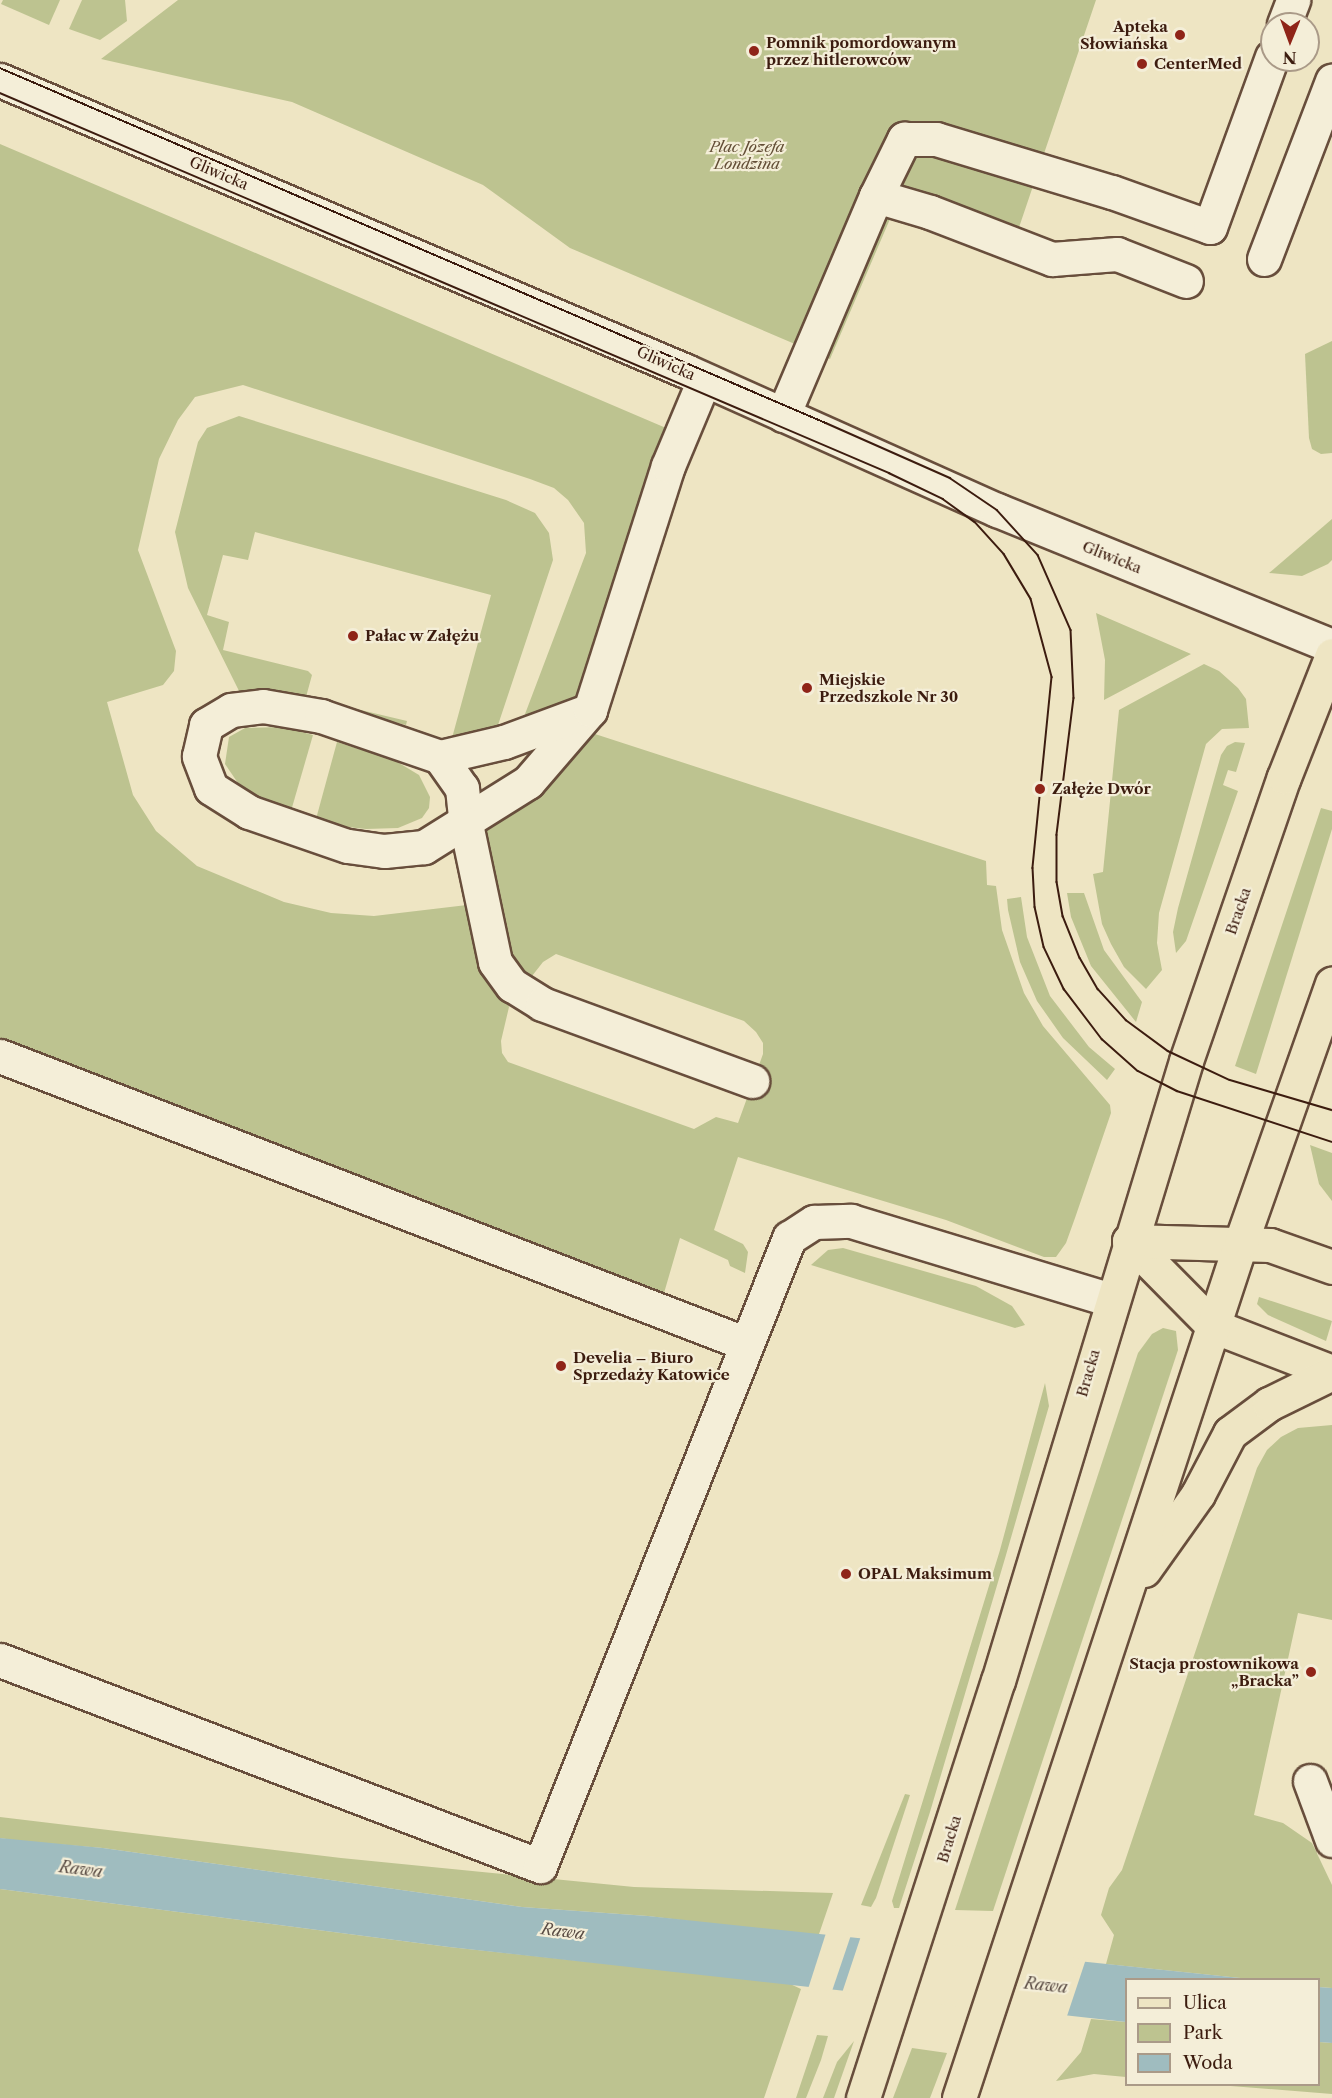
<!DOCTYPE html>
<meta charset="utf-8">
<style>
body{margin:0}
#map{position:relative;width:1332px;height:2098px;overflow:hidden;background:#eee5c3;font-family:"Libre Caslon Text",serif}
div>[style]{position:absolute}
[style*='--x']{left:calc(var(--x)*1px);top:calc(var(--y)*1px);width:calc(var(--w)*1px);rotate:calc(var(--a)*1deg)}
.green>*{inset:0;background:#bdc390}
.water>*{inset:0;background:#9fbcbf}
.pier>*{inset:0;background:#eee5c3}
.roads{filter:drop-shadow(2px 0 #684e3c) drop-shadow(-2px 0 #684e3c) drop-shadow(0 2px #684e3c) drop-shadow(0 -2px #684e3c)}
.minor>*{height:33px;margin:-16.5px;padding:0 16.5px;transform-origin:16.5px;border-radius:16.5px;background:#f4eed8}
.major>*{height:33px;margin:-16.5px;padding:0 16.5px;transform-origin:16.5px;border-radius:16.5px;background:#eee5c3}
.tram>*{height:1.5px;margin:-0.75px;padding:0 0.75px;transform-origin:0.75px;border-radius:0.75px;background:#3c1c0f}
.dots>*{width:16px;height:16px;translate:-50% -50%;box-sizing:border-box;border:3px solid #f4eed8;border-radius:50%}
span{translate:-50% -50%;white-space:nowrap;text-align:center;line-height:1.15;-webkit-text-stroke:4.5px #f4eed8;paint-order:stroke}
.poi-label{font-size:15px;color:#3c1c0f;font-weight:700}
.right{translate:-100% -50%;text-align:right}
.left{translate:0 -50%;text-align:left}
.park-label{font-size:15px;color:#634e36;font-style:italic}
.street-label{font-size:15px;color:#3c1c0f}
.water-label{font-size:16px;color:#5a4c44;font-style:italic}
.legend{position:absolute;left:1125px;top:1978px;width:195px;height:108px;box-sizing:border-box;background:#f4eed8;border:2px solid #aa9a88;margin:0;padding:8px 10px;list-style:none;font-size:18px;color:#3c1c0f}
.legend li{display:flex;align-items:center;gap:12px;height:30px}
.legend b{width:30px;border:2px solid #aa9a88}
.north{position:absolute;left:1260px;top:12px;width:60px;height:60px;box-sizing:border-box;background:#f4eed8;border:2px solid #aa9a88;border-radius:50%;rotate:181deg;font-size:16px;font-weight:700;line-height:24px;text-align:center;color:#3c1c0f}
.north::after{content:'';display:block;margin:auto;width:21px;height:27px;background:#8f2418;clip-path:polygon(50% 0,100% 100%,50% 72%,0 100%)}
</style>
<div id="map">
<div class="green">
<div style="clip-path:polygon(3px 0,60px 0,49px 25px,1px 4px)"></div>
<div style="clip-path:polygon(82px 0,125px 0,127px 21px,100px 40px,69px 29px)"></div>
<div style="clip-path:polygon(178px 0,1096px 0,1013px 245px,899px 198px,830px 359px,570px 248px,483px 185px,292px 102px,101px 59px)"></div>
<div style="clip-path:polygon(0 144px,666px 428px,577px 702px,522px 722px,586px 553px,584px 523px,568px 500px,554px 488px,530px 479px,243px 385px,195px 397px,178px 420px,159px 459px,138px 550px,176px 651px,174px 671px,163px 685px,107px 702px,133px 795px,156px 831px,197px 866px,284px 902px,331px 913px,374px 916px,467px 905px,509px 1007px,501px 1041px,502px 1053px,508px 1062px,694px 1129px,716px 1117px,738px 1123px,763px 1054px,763px 1043px,756px 1032px,744px 1021px,556px 954px,543px 962px,532px 976px,520px 976px,510px 967px,481px 839px,485px 828px,549px 783px,595px 734px,986px 861px,987px 885px,996px 886px,1002px 930px,1024px 993px,1043px 1026px,1110px 1105px,1111px 1113px,1075px 1218px,1066px 1243px,1056px 1257px,1044px 1257px,946px 1220px,738px 1157px,714px 1230px,743px 1244px,748px 1252px,745px 1273px,730px 1266px,728px 1260px,680px 1238px,662px 1300px,0 1047px)"></div>
<div style="clip-path:polygon(1332px 341px,1332px 453px,1321px 454px,1312px 449px,1309px 438px,1305px 354px)"></div>
<div style="clip-path:polygon(239px 416px,506px 500px,535px 513px,549px 533px,553px 560px,497px 728px,452px 738px,491px 595px,255px 532px,248px 560px,223px 555px,207px 615px,229px 622px,223px 650px,308px 671px,312px 675px,306px 697px,407px 721px,406px 725px,292px 696px,241px 695px,188px 588px,175px 532px,198px 442px,207px 428px)"></div>
<div style="clip-path:polygon(1332px 519px,1332px 560px,1328px 564px,1302px 576px,1269px 573px)"></div>
<div style="clip-path:polygon(1096px 613px,1191px 654px,1104px 700px,1105px 660px)"></div>
<div style="clip-path:polygon(1204px 664px,1219px 671px,1238px 688px,1246px 699px,1249px 728px,1222px 729px,1206px 744px,1159px 913px,1157px 943px,1162px 970px,1146px 989px,1124px 967px,1111px 944px,1102px 924px,1093px 874px,1103px 872px,1119px 710px)"></div>
<div style="clip-path:polygon(282px 727px,313px 735px,291px 811px,242px 789px,225px 764px,229px 737px,245px 728px)"></div>
<div style="clip-path:polygon(337px 742px,394px 760px,419px 775px,430px 797px,429px 808px,422px 818px,398px 828px,366px 829px,330px 825px,316px 819px)"></div>
<div style="clip-path:polygon(1235px 742px,1245px 743px,1236px 772px,1228px 770px,1223px 785px,1238px 791px,1186px 941px,1176px 953px,1173px 932px,1178px 908px,1221px 755px,1227px 746px)"></div>
<div style="clip-path:polygon(1321px 808px,1332px 811px,1332px 829px,1256px 1074px,1235px 1066px)"></div>
<div style="clip-path:polygon(1067px 893px,1084px 893px,1104px 950px,1142px 1002px,1136px 1022px,1091px 966px,1071px 917px)"></div>
<div style="clip-path:polygon(1021px 897px,1027px 937px,1050px 996px,1089px 1047px,1115px 1069px,1107px 1080px,1063px 1038px,1037px 1001px,1020px 962px,1008px 910px,1007px 899px)"></div>
<div style="clip-path:polygon(1310px 1145px,1332px 1153px,1332px 1201px,1319px 1184px)"></div>
<div style="clip-path:polygon(843px 1248px,976px 1286px,1012px 1306px,1025px 1325px,1015px 1328px,811px 1265px,828px 1250px)"></div>
<div style="clip-path:polygon(1259px 1297px,1332px 1321px,1326px 1341px,1268px 1315px,1257px 1304px)"></div>
<div style="clip-path:polygon(1163px 1328px,1176px 1331px,1178px 1350px,993px 1911px,955px 1910px,1138px 1353px,1152px 1334px)"></div>
<div style="clip-path:polygon(1045px 1383px,1049px 1406px,1006px 1555px,930px 1812px,899px 1908px,894px 1908px,892px 1901px,1000px 1550px)"></div>
<div style="clip-path:polygon(1332px 1425px,1332px 1620px,1298px 1613px,1254px 1815px,1283px 1823px,1312px 1843px,1332px 1885px,1332px 1988px,1319px 1987px,1318px 1980px,1250px 1979px,1106px 1964px,1114px 1935px,1101px 1915px,1109px 1888px,1122px 1870px,1257px 1468px,1267px 1450px,1281px 1437px,1298px 1428px)"></div>
<div style="clip-path:polygon(905px 1794px,910px 1795px,876px 1898px,871px 1907px,861px 1905px)"></div>
<div style="clip-path:polygon(0 1817px,341px 1858px,634px 1887px,833px 1893px,818px 1937px,648px 1916px,522px 1907px,103px 1848px,19px 1841px,0 1838px)"></div>
<div style="clip-path:polygon(0 1889px,449px 1947px,788px 1983px,801px 1989px,764px 2098px,0 2098px)"></div>
<div style="clip-path:polygon(1091px 2019px,1126px 2022px,1126px 2077px,1094px 2074px,1056px 2081px,1081px 2052px)"></div>
<div style="clip-path:polygon(817px 2035px,828px 2036px,821px 2060px,806px 2098px,796px 2098px)"></div>
<div style="clip-path:polygon(854px 2041px,834px 2098px,823px 2098px,837px 2062px)"></div>
<div style="clip-path:polygon(1319px 2042px,1332px 2043px,1332px 2094px,1218px 2085px,1318px 2084px)"></div>
<div style="clip-path:polygon(912px 2048px,947px 2053px,930px 2098px,893px 2098px)"></div>
</div>
<div class="water">
<div style="clip-path:polygon(0 1838px,103px 1848px,522px 1907px,648px 1916px,1250px 1979px,1126px 1980px,1126px 2022px,449px 1947px,0 1889px)"></div>
<div style="clip-path:polygon(1318px 1987px,1332px 1988px,1332px 2043px,1319px 2042px)"></div>
</div>
<div class="pier">
<div style="clip-path:polygon(826px 1933px,851px 1935px,832px 1991px,808px 1989px)"></div>
<div style="clip-path:polygon(861px 1936px,1086px 1959px,1066px 2019px,842px 1993px)"></div>
</div>
<div class="roads">
<div class="minor">
<div style="--x:1284;--y:24;--w:26;--a:-69"></div>
<div style="--x:0;--y:80;--w:745;--a:22.99"></div>
<div style="--x:686;--y:371;--w:341;--a:24.1"></div>
<div style="--x:997;--y:510;--w:362;--a:22.1"></div>
<div style="--x:876;--y:196;--w:64;--a:-63.8"></div>
<div style="--x:904;--y:139;--w:32;--a:0"></div>
<div style="--x:936;--y:139;--w:184;--a:16.8"></div>
<div style="--x:1112;--y:192;--w:104;--a:19.7"></div>
<div style="--x:1210;--y:227;--w:181;--a:-70"></div>
<div style="--x:1264;--y:259;--w:191;--a:-69.1"></div>
<div style="--x:783;--y:415;--w:238;--a:-67"></div>
<div style="--x:876;--y:196;--w:56;--a:16.5"></div>
<div style="--x:930;--y:212;--w:131;--a:21.1"></div>
<div style="--x:1052;--y:259;--w:65;--a:-4.4"></div>
<div style="--x:1117;--y:254;--w:74;--a:21.4"></div>
<div style="--x:590;--y:710;--w:95;--a:130.7"></div>
<div style="--x:528;--y:782;--w:123;--a:148"></div>
<div style="--x:424;--y:847;--w:40;--a:174.3"></div>
<div style="--x:384;--y:851;--w:37;--a:-172"></div>
<div style="--x:347;--y:846;--w:104;--a:-160.9"></div>
<div style="--x:249;--y:812;--w:45;--a:-147.7"></div>
<div style="--x:211;--y:788;--w:34;--a:-111"></div>
<div style="--x:199;--y:756;--w:32;--a:-77"></div>
<div style="--x:206;--y:725;--w:29;--a:-31"></div>
<div style="--x:231;--y:710;--w:32;--a:-7"></div>
<div style="--x:263;--y:706;--w:59;--a:9.8"></div>
<div style="--x:321;--y:716;--w:126;--a:19"></div>
<div style="--x:440;--y:757;--w:66;--a:-13.2"></div>
<div style="--x:504;--y:742;--w:92;--a:-20.4"></div>
<div style="--x:590;--y:710;--w:256;--a:-72.3"></div>
<div style="--x:668;--y:466;--w:93;--a:-67.3"></div>
<div style="--x:440;--y:757;--w:38;--a:55"></div>
<div style="--x:462;--y:788;--w:36;--a:84"></div>
<div style="--x:466;--y:824;--w:141;--a:78.1"></div>
<div style="--x:495;--y:962;--w:29;--a:54"></div>
<div style="--x:512;--y:985;--w:36;--a:32"></div>
<div style="--x:542;--y:1004;--w:224;--a:20.1"></div>
<div style="--x:0;--y:1056;--w:797;--a:21.09"></div>
<div style="--x:0;--y:1660;--w:578;--a:20.88"></div>
<div style="--x:540;--y:1866;--w:676;--a:-68.37"></div>
<div style="--x:789;--y:1238;--w:30;--a:-33"></div>
<div style="--x:814;--y:1222;--w:37;--a:-2"></div>
<div style="--x:851;--y:1221;--w:272;--a:16.9"></div>
<div style="--x:1310;--y:1781;--w:63;--a:69.6"></div>
</div>
<div class="major">
<div style="--x:1129;--y:1241;--w:120;--a:45.3"></div>
<div style="--x:1213;--y:1326;--w:128;--a:21.1"></div>
<div style="--x:1129;--y:1241;--w:141;--a:1.6"></div>
<div style="--x:1270;--y:1245;--w:66;--a:19.5"></div>
<div style="--x:1144;--y:1570;--w:93;--a:-54.6"></div>
<div style="--x:1198;--y:1494;--w:69;--a:-62.3"></div>
<div style="--x:1230;--y:1433;--w:49;--a:-36.6"></div>
<div style="--x:1269;--y:1404;--w:70;--a:-26.2"></div>
<div style="--x:863;--y:2098;--w:438;--a:-72.1"></div>
<div style="--x:998;--y:1681;--w:648;--a:-73.13"></div>
<div style="--x:1186;--y:1061;--w:300;--a:-71"></div>
<div style="--x:1284;--y:777;--w:131;--a:-68.5"></div>
<div style="--x:959;--y:2098;--w:901;--a:-71.77"></div>
<div style="--x:1241;--y:1242;--w:274;--a:-70.6"></div>
</div>
</div>
<div class="tram">
<div style="--x:0;--y:68;--w:899;--a:23.26"></div>
<div style="--x:826;--y:423;--w:136;--a:23.9"></div>
<div style="--x:950;--y:478;--w:57;--a:34.2"></div>
<div style="--x:997;--y:510;--w:61;--a:47.7"></div>
<div style="--x:1038;--y:555;--w:82;--a:66.3"></div>
<div style="--x:1071;--y:630;--w:68;--a:87.5"></div>
<div style="--x:1074;--y:698;--w:138;--a:97.1"></div>
<div style="--x:1057;--y:835;--w:47;--a:90"></div>
<div style="--x:1057;--y:882;--w:35;--a:80"></div>
<div style="--x:1063;--y:916;--w:45;--a:68"></div>
<div style="--x:1080;--y:958;--w:36;--a:60"></div>
<div style="--x:1098;--y:989;--w:42;--a:47.9"></div>
<div style="--x:1126;--y:1020;--w:52;--a:36.4"></div>
<div style="--x:1168;--y:1051;--w:68;--a:25.1"></div>
<div style="--x:1230;--y:1080;--w:106;--a:16.4"></div>
<div style="--x:0;--y:93;--w:967;--a:23.14"></div>
<div style="--x:889;--y:473;--w:60;--a:25.7"></div>
<div style="--x:943;--y:499;--w:39;--a:36"></div>
<div style="--x:975;--y:522;--w:43;--a:47.8"></div>
<div style="--x:1004;--y:554;--w:52;--a:59"></div>
<div style="--x:1031;--y:599;--w:81;--a:74.9"></div>
<div style="--x:1052;--y:677;--w:192;--a:95.7"></div>
<div style="--x:1033;--y:868;--w:39;--a:87"></div>
<div style="--x:1035;--y:907;--w:41;--a:77.3"></div>
<div style="--x:1044;--y:947;--w:47;--a:64.5"></div>
<div style="--x:1064;--y:989;--w:63;--a:52.8"></div>
<div style="--x:1102;--y:1039;--w:48;--a:41.6"></div>
<div style="--x:1138;--y:1071;--w:44;--a:27.1"></div>
<div style="--x:1177;--y:1091;--w:163;--a:18.2"></div>
</div>
<div class="dots">
<div style="left:1180px;top:35px;background:#8f2418"></div>
<div style="left:754px;top:51px;background:#8f2418"></div>
<div style="left:1142px;top:64px;background:#8f2418"></div>
<div style="left:353px;top:636px;background:#8f2418"></div>
<div style="left:807px;top:688px;background:#8f2418"></div>
<div style="left:1040px;top:789px;background:#8f2418"></div>
<div style="left:561px;top:1366px;background:#8f2418"></div>
<div style="left:846px;top:1574px;background:#8f2418"></div>
<div style="left:1311px;top:1672px;background:#8f2418"></div>
</div>
<div class="poi-label">
<span class="right" style="left:1168px;top:35px">Apteka<br>Słowiańska</span>
<span class="left" style="left:766px;top:51px">Pomnik pomordowanym<br>przez hitlerowców</span>
<span class="left" style="left:1154px;top:64px">CenterMed</span>
<span class="left" style="left:365px;top:636px">Pałac w Załężu</span>
<span class="left" style="left:819px;top:688px">Miejskie<br>Przedszkole Nr 30</span>
<span class="left" style="left:1052px;top:789px">Załęże Dwór</span>
<span class="left" style="left:573px;top:1366px">Develia – Biuro<br>Sprzedaży Katowice</span>
<span class="left" style="left:858px;top:1574px">OPAL Maksimum</span>
<span class="right" style="left:1299px;top:1672px">Stacja prostownikowa<br>„Bracka”</span>
</div>
<div class="park-label">
<span style="left:747px;top:155px">Plac Józefa<br>Londzina</span>
</div>
<div class="street-label">
<span style="left:219px;top:173px;rotate:23deg">Gliwicka</span>
<span style="left:666px;top:363px;rotate:24deg">Gliwicka</span>
<span style="left:1112px;top:557px;rotate:22deg">Gliwicka</span>
<span style="left:1238px;top:911px;rotate:-71deg">Bracka</span>
<span style="left:1088px;top:1373px;rotate:-74deg">Bracka</span>
<span style="left:949px;top:1839px;rotate:-73deg">Bracka</span>
</div>
<div class="water-label">
<span style="left:81px;top:1869px;rotate:7deg">Rawa</span>
<span style="left:563px;top:1931px;rotate:7deg">Rawa</span>
<span style="left:1046px;top:1985px;rotate:6deg">Rawa</span>
</div>
<ul class="legend">
<li><b style="height:8px;background:#eee5c3"></b>Ulica</li>
<li><b style="height:16px;background:#bdc390"></b>Park</li>
<li><b style="height:16px;background:#9fbcbf"></b>Woda</li>
</ul>
<div class="north">N</div>
</div>
